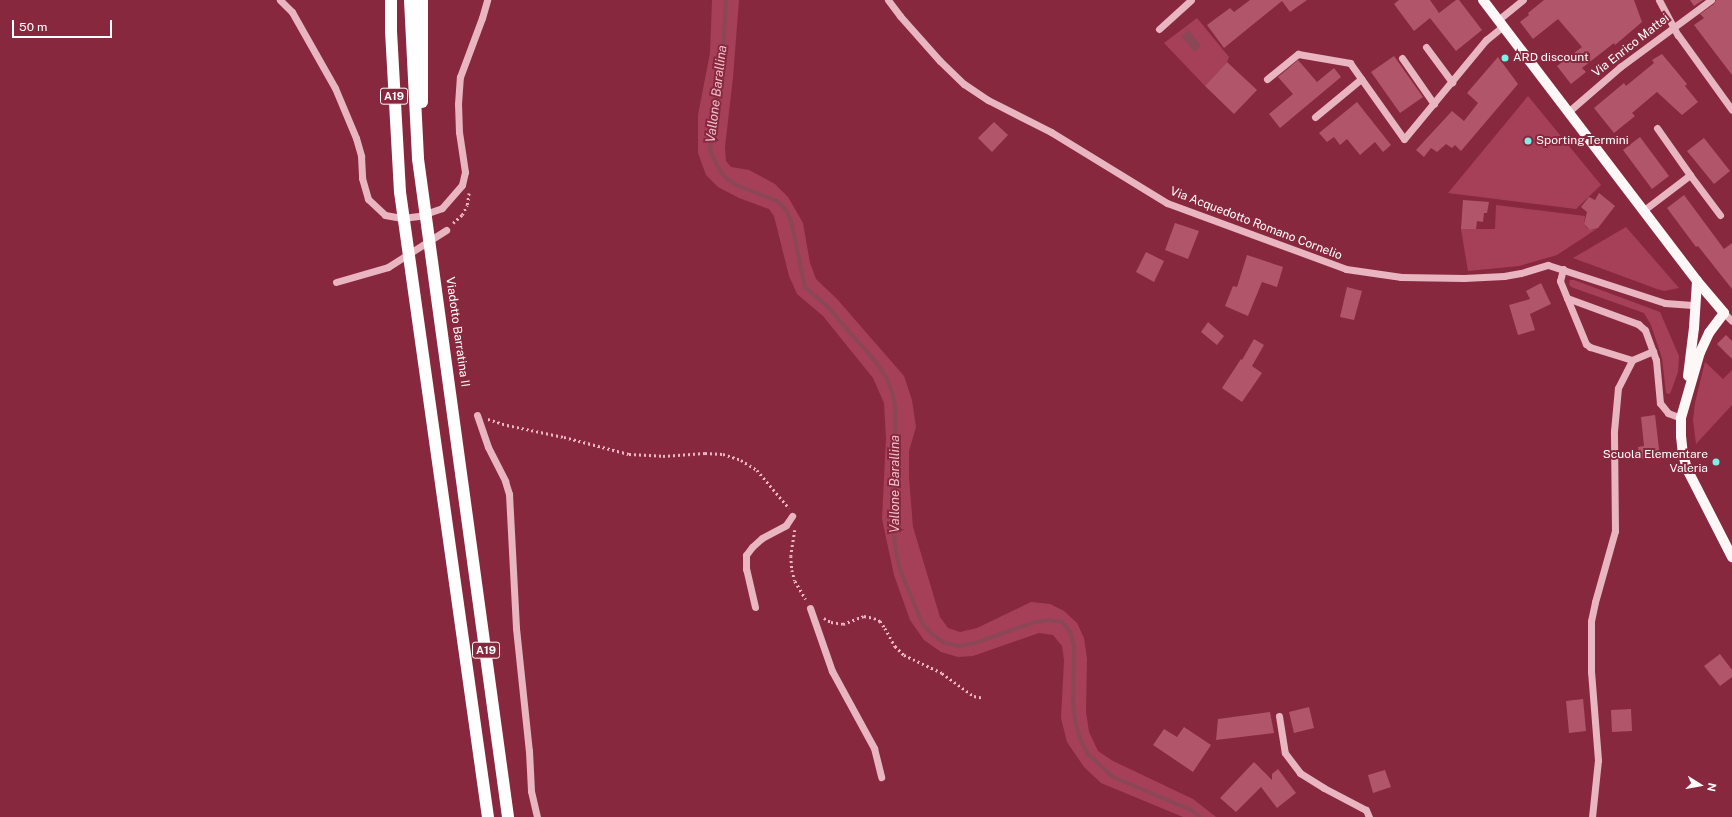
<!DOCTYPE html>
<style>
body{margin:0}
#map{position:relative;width:1732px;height:817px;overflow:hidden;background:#88283e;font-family:"Public Sans",sans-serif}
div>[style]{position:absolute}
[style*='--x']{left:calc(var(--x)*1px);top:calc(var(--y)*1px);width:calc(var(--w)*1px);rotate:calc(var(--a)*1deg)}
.green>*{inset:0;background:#a64059}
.water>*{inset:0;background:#8b4756}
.stream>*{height:4px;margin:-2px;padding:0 2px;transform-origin:2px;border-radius:2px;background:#8b4756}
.building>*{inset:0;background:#b1556a}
.path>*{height:2.5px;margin-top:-1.25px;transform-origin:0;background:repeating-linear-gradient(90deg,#e8b5c1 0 2px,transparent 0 5px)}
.minor>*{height:7px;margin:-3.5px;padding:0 3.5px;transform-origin:3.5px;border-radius:3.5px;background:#e8b5c1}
.major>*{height:10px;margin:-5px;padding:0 5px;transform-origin:5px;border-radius:5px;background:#fef7f8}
.highway>*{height:12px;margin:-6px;padding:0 6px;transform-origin:6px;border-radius:6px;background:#fff}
.dots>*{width:11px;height:11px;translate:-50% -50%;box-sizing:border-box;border:2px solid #88283e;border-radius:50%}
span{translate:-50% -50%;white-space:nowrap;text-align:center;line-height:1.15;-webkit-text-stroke:4px #88283e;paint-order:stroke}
.shield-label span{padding:1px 3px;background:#88283e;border:1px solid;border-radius:3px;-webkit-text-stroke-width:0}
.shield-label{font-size:11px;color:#fff;font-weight:700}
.street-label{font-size:12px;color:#fff}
.poi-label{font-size:12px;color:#fff}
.left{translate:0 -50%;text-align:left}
.right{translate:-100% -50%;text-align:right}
.water-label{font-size:13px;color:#f0c0cc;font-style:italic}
.north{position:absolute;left:1680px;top:765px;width:40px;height:40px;-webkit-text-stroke:3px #88283e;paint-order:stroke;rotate:101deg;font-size:11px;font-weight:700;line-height:16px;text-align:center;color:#fff}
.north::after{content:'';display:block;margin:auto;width:14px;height:18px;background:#fff;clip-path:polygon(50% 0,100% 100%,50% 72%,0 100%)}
.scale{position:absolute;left:12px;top:20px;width:100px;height:18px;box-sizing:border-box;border:2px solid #fff;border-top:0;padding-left:5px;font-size:12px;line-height:14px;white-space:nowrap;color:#fff;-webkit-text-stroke:3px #88283e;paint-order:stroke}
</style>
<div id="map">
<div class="green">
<div style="clip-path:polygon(712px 0,739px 0,733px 77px,725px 147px,726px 161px,731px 167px,749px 170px,775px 184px,788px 197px,803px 223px,810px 263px,816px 279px,837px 299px,904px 376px,912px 400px,916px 427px,909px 451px,909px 478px,913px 527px,940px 617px,948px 628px,960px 632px,977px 628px,1031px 602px,1050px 604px,1064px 611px,1077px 623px,1084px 638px,1087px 659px,1086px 712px,1089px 732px,1098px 751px,1113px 761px,1193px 799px,1216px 817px,1183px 817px,1101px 783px,1084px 767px,1067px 742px,1061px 718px,1064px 660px,1062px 646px,1053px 635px,1039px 633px,973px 656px,958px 657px,941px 652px,924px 640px,910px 620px,894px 575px,882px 519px,886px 438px,884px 403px,873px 378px,823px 316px,797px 294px,789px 276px,774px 216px,769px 209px,739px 198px,718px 187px,706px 175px,698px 153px,698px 115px,710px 53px)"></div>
<div style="clip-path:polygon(1197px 18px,1229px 57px,1227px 62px,1205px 86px,1164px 43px)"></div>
<div style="clip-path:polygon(1528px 96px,1601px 185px,1576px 209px,1448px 193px)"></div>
<div style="clip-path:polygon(1496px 205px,1585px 216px,1584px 224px,1587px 228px,1593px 230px,1598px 228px,1557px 255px,1519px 266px,1468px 271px,1461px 229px,1495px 229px)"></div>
<div style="clip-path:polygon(1626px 227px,1679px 288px,1664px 291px,1657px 289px,1573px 258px)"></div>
<div style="clip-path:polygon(1570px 280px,1574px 280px,1660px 312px,1679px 356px,1678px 372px,1670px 394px,1666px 393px,1662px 358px,1651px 325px,1644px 313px,1571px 287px,1569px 284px)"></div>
<div style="clip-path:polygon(1705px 362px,1723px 379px,1732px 370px,1732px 405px,1696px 444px,1693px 420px,1695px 403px)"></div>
</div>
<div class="water">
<div style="clip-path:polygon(1189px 30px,1201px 46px,1194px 52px,1181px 36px)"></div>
</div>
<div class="stream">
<div style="--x:726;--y:0;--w:52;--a:93.3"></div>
<div style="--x:723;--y:52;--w:67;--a:99.5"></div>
<div style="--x:712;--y:118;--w:33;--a:93"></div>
<div style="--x:710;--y:151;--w:20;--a:63"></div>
<div style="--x:719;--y:169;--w:11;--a:52"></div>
<div style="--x:726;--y:178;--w:12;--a:35"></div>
<div style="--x:736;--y:185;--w:44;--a:21.3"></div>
<div style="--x:777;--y:201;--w:13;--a:45"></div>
<div style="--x:786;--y:210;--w:12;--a:66"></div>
<div style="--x:791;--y:221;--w:67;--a:78"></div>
<div style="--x:805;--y:287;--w:28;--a:41"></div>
<div style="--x:826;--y:305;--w:74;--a:48.8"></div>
<div style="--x:875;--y:361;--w:19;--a:55"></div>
<div style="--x:886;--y:377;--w:18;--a:68"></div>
<div style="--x:893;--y:394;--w:19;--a:81"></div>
<div style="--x:896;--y:413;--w:84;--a:92.7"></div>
<div style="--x:892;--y:497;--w:48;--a:86.4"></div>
<div style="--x:895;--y:545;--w:25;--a:79"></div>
<div style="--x:900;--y:570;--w:60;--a:67.3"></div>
<div style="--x:923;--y:625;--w:14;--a:45"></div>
<div style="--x:933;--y:635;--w:14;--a:34"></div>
<div style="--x:945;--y:643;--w:14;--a:12"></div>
<div style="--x:959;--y:646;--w:16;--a:-11"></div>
<div style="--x:975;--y:643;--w:64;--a:-19.3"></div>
<div style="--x:1035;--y:622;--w:14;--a:-8"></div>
<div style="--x:1049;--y:620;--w:13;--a:9"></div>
<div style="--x:1062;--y:622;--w:13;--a:51"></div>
<div style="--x:1070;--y:632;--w:16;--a:75"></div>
<div style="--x:1074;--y:647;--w:56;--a:91"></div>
<div style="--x:1073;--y:703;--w:17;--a:83"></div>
<div style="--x:1075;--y:720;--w:20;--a:75"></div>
<div style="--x:1080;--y:739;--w:17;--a:62"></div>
<div style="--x:1088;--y:754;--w:34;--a:43"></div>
<div style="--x:1113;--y:777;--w:85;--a:22.9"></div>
<div style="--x:1191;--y:810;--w:11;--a:38"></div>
</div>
<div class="building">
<div style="clip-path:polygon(1250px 0,1307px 0,1290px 12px,1282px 1px,1224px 48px,1207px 25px,1230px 8px,1234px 12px)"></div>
<div style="clip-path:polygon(1399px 0,1430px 0,1439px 13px,1456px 0,1459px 0,1482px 30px,1456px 51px,1430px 18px,1414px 31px,1394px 4px)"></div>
<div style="clip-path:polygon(1544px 0,1634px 0,1642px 22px,1615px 45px,1614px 43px,1582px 68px,1586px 72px,1571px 84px,1557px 66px,1582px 47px,1558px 19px,1533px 39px,1520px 22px,1529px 15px,1528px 13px)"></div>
<div style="clip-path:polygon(1690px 0,1703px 0,1694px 6px)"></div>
<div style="clip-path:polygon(1716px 0,1732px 0,1732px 75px,1694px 25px,1704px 18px,1700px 14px,1714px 4px)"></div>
<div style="clip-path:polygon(1662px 54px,1687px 84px,1685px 86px,1698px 102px,1682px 115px,1657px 92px,1632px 113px,1635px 116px,1614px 133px,1594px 108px,1624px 83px,1626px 86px,1654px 63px,1652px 60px)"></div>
<div style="clip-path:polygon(1394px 56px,1423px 97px,1400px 113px,1371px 72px)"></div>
<div style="clip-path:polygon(1498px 57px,1518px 84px,1461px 151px,1455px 145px,1452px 148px,1446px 144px,1437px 152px,1431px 148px,1424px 157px,1416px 150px,1452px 111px,1464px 121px,1478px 103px,1467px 93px)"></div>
<div style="clip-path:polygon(1298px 60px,1317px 82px,1334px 68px,1341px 77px,1280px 128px,1269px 114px,1293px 94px,1278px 77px)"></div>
<div style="clip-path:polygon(1227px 62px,1257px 90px,1234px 114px,1205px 86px)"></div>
<div style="clip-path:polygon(1357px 102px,1391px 145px,1383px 152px,1375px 142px,1360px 155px,1347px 139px,1340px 145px,1334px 137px,1327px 142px,1319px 133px)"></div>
<div style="clip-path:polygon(994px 122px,1008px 135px,992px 152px,978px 138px)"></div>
<div style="clip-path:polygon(1640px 137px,1669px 176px,1652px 189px,1623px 150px)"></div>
<div style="clip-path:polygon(1704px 138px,1730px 171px,1714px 184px,1687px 151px)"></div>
<div style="clip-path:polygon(1599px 193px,1615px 206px,1598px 228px,1590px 230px,1584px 224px,1587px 212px,1581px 207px,1589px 197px,1595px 200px)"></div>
<div style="clip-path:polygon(1684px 195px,1724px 249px,1732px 243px,1732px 289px,1698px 246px,1696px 247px,1667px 208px)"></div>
<div style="clip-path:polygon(1463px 200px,1489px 202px,1487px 213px,1484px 213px,1483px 222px,1477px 221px,1476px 229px,1461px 229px)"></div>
<div style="clip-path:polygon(1175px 223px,1199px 231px,1188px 259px,1165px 250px)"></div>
<div style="clip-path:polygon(1146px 252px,1164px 261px,1154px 282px,1136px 272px)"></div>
<div style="clip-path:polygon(1247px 255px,1283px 267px,1277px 287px,1262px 282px,1248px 316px,1225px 306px,1233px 286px,1237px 287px)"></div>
<div style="clip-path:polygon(1541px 283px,1551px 304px,1530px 314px,1535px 330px,1518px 335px,1509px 305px,1530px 299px,1526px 291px)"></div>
<div style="clip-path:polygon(1347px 287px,1362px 291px,1354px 320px,1340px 317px)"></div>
<div style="clip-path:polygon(1208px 322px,1224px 336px,1217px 345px,1201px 332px)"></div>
<div style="clip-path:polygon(1726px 335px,1732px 341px,1732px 359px,1717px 344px)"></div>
<div style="clip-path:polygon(1254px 339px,1264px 345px,1252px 366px,1262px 373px,1242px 402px,1222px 388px,1241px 359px,1242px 360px)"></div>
<div style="clip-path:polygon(1655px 415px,1660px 457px,1640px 459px,1638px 447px,1644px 446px,1641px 417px)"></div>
<div style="clip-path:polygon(1720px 654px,1732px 670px,1732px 677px,1720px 686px,1704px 666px)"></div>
<div style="clip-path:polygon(1583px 699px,1586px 731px,1569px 733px,1566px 701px)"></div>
<div style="clip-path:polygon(1309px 707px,1314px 728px,1294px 733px,1289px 712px)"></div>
<div style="clip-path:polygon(1631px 709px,1632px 731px,1612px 732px,1611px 710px)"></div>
<div style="clip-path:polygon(1270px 712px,1274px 733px,1216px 740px,1218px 719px)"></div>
<div style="clip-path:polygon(1184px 727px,1211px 745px,1193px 772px,1153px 745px,1164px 729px,1177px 737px)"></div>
<div style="clip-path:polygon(1254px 762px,1272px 780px,1272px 774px,1278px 769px,1296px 793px,1277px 808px,1261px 787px,1236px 812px,1220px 798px)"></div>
<div style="clip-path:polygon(1385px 770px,1391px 787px,1373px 793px,1368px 775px)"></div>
</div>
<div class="path">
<div style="--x:453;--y:223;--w:12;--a:-42"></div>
<div style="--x:462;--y:215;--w:11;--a:-63"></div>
<div style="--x:467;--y:205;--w:12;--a:-81"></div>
<div style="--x:488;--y:419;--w:20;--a:18"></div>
<div style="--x:507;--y:425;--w:58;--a:11.9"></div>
<div style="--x:564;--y:437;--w:67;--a:14.7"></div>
<div style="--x:629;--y:454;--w:34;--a:3"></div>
<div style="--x:663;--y:456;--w:42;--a:-4.1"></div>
<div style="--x:705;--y:453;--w:18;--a:3"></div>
<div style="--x:723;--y:454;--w:19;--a:18"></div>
<div style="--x:741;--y:460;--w:19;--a:32"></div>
<div style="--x:757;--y:470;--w:50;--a:49.9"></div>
<div style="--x:795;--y:530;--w:26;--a:99"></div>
<div style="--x:791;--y:556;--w:14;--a:86"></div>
<div style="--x:792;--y:570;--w:11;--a:75"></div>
<div style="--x:795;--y:581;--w:21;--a:59"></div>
<div style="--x:824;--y:618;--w:8;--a:30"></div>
<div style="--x:831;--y:622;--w:12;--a:9"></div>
<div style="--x:843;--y:624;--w:22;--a:-21"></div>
<div style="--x:864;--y:616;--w:10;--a:11"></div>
<div style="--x:874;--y:618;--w:7;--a:27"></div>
<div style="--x:880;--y:621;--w:9;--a:54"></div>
<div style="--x:885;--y:628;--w:21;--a:61"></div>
<div style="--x:895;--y:646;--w:13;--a:45"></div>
<div style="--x:904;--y:655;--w:42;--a:25.3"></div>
<div style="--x:942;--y:673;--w:39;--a:36"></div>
<div style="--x:974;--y:696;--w:10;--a:11"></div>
</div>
<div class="minor">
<div style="--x:280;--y:0;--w:17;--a:45"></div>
<div style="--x:292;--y:12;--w:87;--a:60.5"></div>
<div style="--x:335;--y:88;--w:54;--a:67.2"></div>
<div style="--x:356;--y:138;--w:19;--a:74"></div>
<div style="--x:361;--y:156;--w:22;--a:87"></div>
<div style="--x:362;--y:178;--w:22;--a:74"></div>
<div style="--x:368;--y:199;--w:23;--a:43"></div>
<div style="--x:385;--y:215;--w:17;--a:10"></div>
<div style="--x:402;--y:218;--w:17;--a:-7"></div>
<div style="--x:419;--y:216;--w:24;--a:-19"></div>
<div style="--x:442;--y:208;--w:30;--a:-49"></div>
<div style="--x:462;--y:185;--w:13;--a:-77"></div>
<div style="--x:465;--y:172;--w:40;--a:-98.5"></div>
<div style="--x:459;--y:132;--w:28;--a:-92"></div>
<div style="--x:458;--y:104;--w:27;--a:-86"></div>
<div style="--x:460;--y:77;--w:63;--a:-69.6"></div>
<div style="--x:482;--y:18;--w:19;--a:-74"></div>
<div style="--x:888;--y:0;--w:20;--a:53"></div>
<div style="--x:900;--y:16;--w:60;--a:48.4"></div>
<div style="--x:940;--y:61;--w:33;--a:44"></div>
<div style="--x:964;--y:84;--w:29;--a:34"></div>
<div style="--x:988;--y:100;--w:71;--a:26.9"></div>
<div style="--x:1051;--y:132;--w:136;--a:31.5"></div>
<div style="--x:1167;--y:203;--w:191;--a:20.2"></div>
<div style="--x:1346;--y:269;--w:56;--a:8.3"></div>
<div style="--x:1401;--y:277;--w:63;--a:0.9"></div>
<div style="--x:1464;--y:278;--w:40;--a:-2.9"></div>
<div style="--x:1504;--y:276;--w:17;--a:-10"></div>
<div style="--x:1521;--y:273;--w:28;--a:-17"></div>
<div style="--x:1548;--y:265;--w:123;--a:18"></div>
<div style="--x:1665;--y:303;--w:31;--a:4"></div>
<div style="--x:1659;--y:0;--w:40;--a:62"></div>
<div style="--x:1678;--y:35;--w:92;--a:54.2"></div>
<div style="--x:1498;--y:20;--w:32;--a:-39"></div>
<div style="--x:1159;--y:29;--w:43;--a:-42.2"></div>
<div style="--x:1426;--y:47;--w:44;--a:53.4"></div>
<div style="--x:1402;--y:58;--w:56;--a:55.2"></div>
<div style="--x:1267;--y:79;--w:40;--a:-39"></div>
<div style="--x:1298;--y:54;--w:53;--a:9.8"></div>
<div style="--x:1350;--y:63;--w:93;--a:54.6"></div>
<div style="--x:1404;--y:139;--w:129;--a:-50.4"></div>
<div style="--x:1486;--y:40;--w:22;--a:-39"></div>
<div style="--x:1568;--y:112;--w:69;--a:-40.9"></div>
<div style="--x:1620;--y:67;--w:113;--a:-36.4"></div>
<div style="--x:1315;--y:117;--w:60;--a:-39.6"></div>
<div style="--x:1657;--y:128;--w:57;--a:54.9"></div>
<div style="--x:1644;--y:210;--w:58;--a:-37.3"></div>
<div style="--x:1690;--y:175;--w:50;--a:53.1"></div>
<div style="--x:1563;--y:269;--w:12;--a:104"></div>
<div style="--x:1560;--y:281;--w:68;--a:67.6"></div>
<div style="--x:1586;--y:344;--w:5;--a:37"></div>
<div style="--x:1590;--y:347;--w:44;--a:17.2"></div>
<div style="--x:1632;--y:360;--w:23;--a:-23"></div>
<div style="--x:336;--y:282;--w:54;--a:-16.1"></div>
<div style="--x:388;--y:267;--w:69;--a:-32.5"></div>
<div style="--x:1567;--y:298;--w:76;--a:20.1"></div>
<div style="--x:1638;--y:324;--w:9;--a:41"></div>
<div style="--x:1645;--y:330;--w:32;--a:70"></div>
<div style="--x:1656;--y:360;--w:43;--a:84.7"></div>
<div style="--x:1660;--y:403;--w:13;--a:51"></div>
<div style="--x:1668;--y:413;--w:14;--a:21"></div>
<div style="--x:1724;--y:313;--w:11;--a:45"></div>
<div style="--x:477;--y:415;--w:34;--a:71"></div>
<div style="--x:488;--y:447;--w:38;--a:63"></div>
<div style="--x:505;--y:481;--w:14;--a:73"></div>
<div style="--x:509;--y:494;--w:134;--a:87"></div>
<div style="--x:516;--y:628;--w:124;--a:84"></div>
<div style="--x:529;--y:751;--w:40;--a:87.1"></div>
<div style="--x:531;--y:791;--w:27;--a:77"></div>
<div style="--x:755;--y:607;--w:39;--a:-103"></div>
<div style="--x:746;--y:569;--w:14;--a:-90"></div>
<div style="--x:746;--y:555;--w:10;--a:-53"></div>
<div style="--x:752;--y:547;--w:13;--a:-42"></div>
<div style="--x:762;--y:538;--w:27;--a:-28"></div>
<div style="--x:786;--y:525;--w:11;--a:-56"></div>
<div style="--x:810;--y:608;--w:67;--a:70.8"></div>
<div style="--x:832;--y:671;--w:88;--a:61.4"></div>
<div style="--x:874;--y:748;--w:30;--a:76"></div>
<div style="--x:1279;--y:716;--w:37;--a:81"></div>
<div style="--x:1285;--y:753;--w:25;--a:53"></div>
<div style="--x:1300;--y:773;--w:28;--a:32"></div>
<div style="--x:1324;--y:788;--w:47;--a:27.6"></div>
<div style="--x:1366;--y:810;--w:8;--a:67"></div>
<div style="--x:1592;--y:817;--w:57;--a:-84"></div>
<div style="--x:1598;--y:760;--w:88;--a:-94.5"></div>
<div style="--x:1591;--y:672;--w:51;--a:-90"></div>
<div style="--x:1591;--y:621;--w:19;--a:-78"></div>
<div style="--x:1595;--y:602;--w:74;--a:-74.3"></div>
<div style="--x:1615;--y:531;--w:100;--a:-90.6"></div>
<div style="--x:1614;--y:431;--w:43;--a:-84.7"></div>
<div style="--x:1618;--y:388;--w:31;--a:-63"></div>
</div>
<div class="major">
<div style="--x:1483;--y:0;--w:353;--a:52.7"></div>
<div style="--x:1697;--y:281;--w:42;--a:49.8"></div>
<div style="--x:1724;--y:313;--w:25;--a:127"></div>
<div style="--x:1709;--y:333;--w:21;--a:115"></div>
<div style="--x:1700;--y:352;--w:69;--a:106.1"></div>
<div style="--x:1681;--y:418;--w:18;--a:90"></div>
<div style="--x:1681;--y:436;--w:18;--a:84"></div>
<div style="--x:1683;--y:454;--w:16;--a:75"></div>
<div style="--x:1687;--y:469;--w:99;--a:62.9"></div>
<div style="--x:1688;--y:376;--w:48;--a:-82.9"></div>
<div style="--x:1694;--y:328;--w:47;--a:-86.3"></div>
</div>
<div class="highway">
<div style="--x:391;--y:0;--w:31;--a:90"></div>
<div style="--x:391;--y:31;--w:161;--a:86.8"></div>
<div style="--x:400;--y:192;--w:631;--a:81.99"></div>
<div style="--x:410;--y:0;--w:159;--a:87.1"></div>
<div style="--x:418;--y:159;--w:664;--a:82.21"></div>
<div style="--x:422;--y:0;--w:102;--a:90"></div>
</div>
<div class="dots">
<div style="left:1505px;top:58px;background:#7bf0e7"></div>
<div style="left:1528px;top:141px;background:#7bf0e7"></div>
<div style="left:1716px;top:462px;background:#7bf0e7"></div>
</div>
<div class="shield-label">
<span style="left:394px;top:96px">A19</span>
<span style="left:486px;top:650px">A19</span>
</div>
<div class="street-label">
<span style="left:1631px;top:46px;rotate:-38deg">Via Enrico Mattei</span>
<span style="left:1256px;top:224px;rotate:21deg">Via Acquedotto Romano Cornelio</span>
<span style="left:457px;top:332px;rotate:82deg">Viadotto Barratina II</span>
</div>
<div class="poi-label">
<span class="left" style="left:1513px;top:58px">ARD discount</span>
<span class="left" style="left:1536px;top:141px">Sporting Termini</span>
<span class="right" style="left:1708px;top:462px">Scuola Elementare<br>Valeria</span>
</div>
<div class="water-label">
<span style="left:717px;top:94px;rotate:-83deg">Vallone Barallina</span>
<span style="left:895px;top:484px;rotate:-90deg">Vallone Barallina</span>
</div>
<div class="north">N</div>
<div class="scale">50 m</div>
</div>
